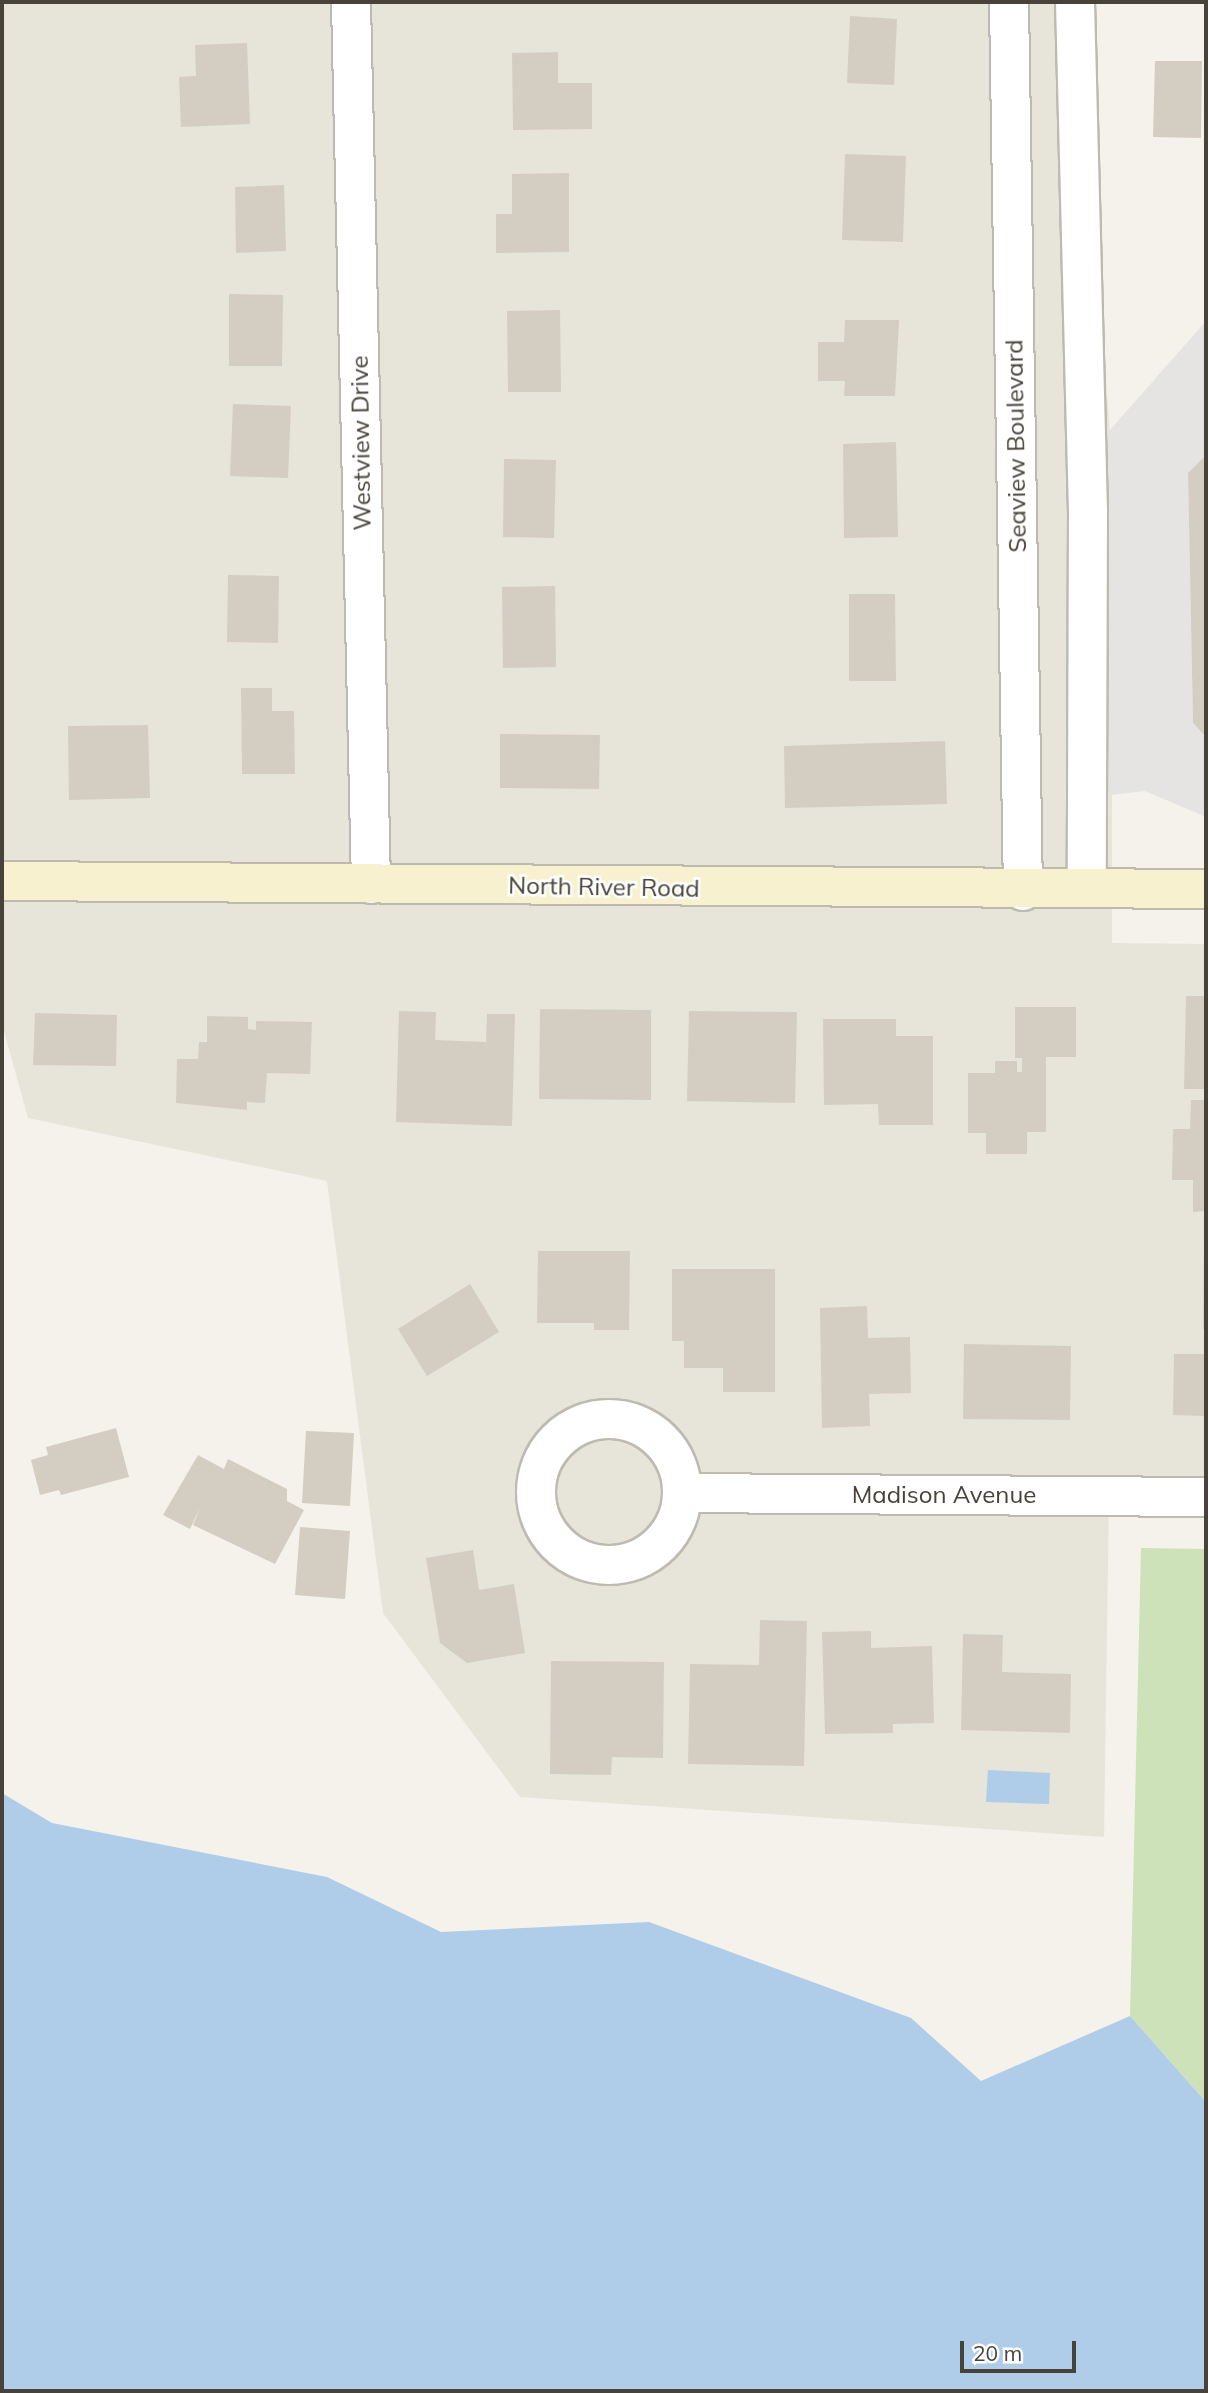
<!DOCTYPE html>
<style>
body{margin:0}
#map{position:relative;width:1208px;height:2393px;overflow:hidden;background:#f4f2eb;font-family:Mulish,sans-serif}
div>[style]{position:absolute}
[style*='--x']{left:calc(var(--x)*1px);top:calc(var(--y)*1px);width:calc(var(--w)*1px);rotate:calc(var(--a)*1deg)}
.residential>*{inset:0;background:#e7e4da}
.green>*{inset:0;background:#cde2b9}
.parking>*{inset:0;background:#e6e4e2}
.water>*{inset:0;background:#afcde8}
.building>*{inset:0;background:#d4cec2}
.roads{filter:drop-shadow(2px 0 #bebaaf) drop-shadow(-2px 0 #bebaaf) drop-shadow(0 2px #bebaaf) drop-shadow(0 -2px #bebaaf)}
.street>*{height:38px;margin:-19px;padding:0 19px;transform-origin:19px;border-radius:19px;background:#fff}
.street>.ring{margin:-19px;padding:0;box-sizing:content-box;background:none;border:38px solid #fff;border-radius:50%}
.secondary>*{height:38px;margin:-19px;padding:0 19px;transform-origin:19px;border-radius:19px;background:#f8f1d0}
span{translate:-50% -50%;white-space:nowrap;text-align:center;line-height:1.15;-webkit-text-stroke:5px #fff;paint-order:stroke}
.street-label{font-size:24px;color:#47433a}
.frame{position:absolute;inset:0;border:4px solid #47433a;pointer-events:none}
.scale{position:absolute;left:960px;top:2341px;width:116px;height:32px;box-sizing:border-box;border:4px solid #47433a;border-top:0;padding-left:9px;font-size:21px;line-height:24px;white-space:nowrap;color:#47433a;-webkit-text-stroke:5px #fff;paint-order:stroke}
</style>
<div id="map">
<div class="residential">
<div style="clip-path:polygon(2px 2px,1078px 2px,1112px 460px,1112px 943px,1206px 944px,1206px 1491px,1109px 1496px,1104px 1837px,520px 1797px,383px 1613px,327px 1181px,28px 1118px,2px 1024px)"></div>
</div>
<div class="green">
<div style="clip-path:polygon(1141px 1548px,1206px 1549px,1206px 2102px,1130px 2016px)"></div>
</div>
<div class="parking">
<div style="clip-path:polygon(1206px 321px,1206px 455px,1188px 473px,1193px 723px,1206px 737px,1206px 817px,1145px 791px,1110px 795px,1102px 439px)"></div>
</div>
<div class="water">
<div style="clip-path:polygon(988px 1770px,1050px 1773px,1049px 1804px,986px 1802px)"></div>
<div style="clip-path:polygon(2px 1793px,52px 1823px,327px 1877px,441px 1932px,649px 1922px,911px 2018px,981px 2081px,1130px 2016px,1206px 2102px,1206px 2391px,2px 2391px)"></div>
</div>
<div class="building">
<div style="clip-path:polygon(850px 16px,897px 19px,894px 85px,847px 83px)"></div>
<div style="clip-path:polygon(247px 43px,250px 124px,181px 127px,179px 77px,196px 76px,195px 45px)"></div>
<div style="clip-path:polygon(558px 52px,558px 83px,592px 83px,592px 129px,513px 130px,512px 53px)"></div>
<div style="clip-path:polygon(1155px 61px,1202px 61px,1201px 138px,1153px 137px)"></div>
<div style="clip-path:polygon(845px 154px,906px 156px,903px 242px,842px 240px)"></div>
<div style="clip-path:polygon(569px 173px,569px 252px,496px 253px,496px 214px,512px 214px,512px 174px)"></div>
<div style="clip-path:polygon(284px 185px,286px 251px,236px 253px,235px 187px)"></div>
<div style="clip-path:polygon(229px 294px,283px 295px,282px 366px,229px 366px)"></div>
<div style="clip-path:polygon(560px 310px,561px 392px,508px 392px,507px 311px)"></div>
<div style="clip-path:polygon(845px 320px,899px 320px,895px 396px,844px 396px,845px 381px,818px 381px,818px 342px,844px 342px)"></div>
<div style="clip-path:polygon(233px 404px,291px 406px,288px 478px,230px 476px)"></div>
<div style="clip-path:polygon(896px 442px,898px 537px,844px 538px,843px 444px)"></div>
<div style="clip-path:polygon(1206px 455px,1206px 737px,1193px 723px,1188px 473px)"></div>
<div style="clip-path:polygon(504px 459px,556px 460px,554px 538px,503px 537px)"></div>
<div style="clip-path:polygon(228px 575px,279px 576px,278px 643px,227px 642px)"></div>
<div style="clip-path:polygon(555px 586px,556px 667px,503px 668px,502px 587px)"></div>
<div style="clip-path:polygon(849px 594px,895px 594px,896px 681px,849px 681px)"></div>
<div style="clip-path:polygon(241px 688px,272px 688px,272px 711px,294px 711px,295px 774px,242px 774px)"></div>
<div style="clip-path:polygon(148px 725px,150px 798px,69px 800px,68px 726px)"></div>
<div style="clip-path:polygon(500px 734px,600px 735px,599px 789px,500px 788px)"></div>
<div style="clip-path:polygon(945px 741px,947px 804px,785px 808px,784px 746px)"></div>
<div style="clip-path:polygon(1186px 996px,1206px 996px,1206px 1089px,1184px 1089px)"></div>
<div style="clip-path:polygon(1015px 1007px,1076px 1007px,1076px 1057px,1046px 1057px,1046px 1132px,1027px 1132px,1027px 1154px,986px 1154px,986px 1133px,968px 1133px,968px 1073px,995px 1073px,995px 1061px,1017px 1061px,1017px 1072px,1022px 1072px,1022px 1058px,1015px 1058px)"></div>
<div style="clip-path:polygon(540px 1009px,651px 1010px,651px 1100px,539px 1099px)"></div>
<div style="clip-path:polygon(399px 1011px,436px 1012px,435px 1040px,486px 1042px,487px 1014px,515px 1014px,512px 1126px,396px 1122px)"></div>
<div style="clip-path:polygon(689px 1011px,797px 1012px,795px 1103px,687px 1101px)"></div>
<div style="clip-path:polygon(35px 1013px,117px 1015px,116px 1066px,33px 1065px)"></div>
<div style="clip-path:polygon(207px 1016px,248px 1017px,248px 1029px,256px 1030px,256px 1021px,312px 1022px,310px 1074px,267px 1073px,265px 1103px,247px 1102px,247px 1110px,176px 1103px,177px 1059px,198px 1059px,199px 1042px,207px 1042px)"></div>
<div style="clip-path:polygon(823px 1019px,896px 1019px,896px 1036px,933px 1036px,933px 1125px,879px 1125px,878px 1104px,824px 1105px)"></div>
<div style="clip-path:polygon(1191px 1100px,1206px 1100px,1206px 1211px,1193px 1212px,1193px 1180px,1172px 1180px,1173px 1129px,1190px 1129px)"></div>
<div style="clip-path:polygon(1204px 1232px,1206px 1232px,1206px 1329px,1203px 1329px)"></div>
<div style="clip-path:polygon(538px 1251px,630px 1251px,629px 1330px,594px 1330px,594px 1323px,537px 1323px)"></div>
<div style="clip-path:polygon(672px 1269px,775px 1269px,775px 1392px,723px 1392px,723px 1368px,684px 1368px,684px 1341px,672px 1341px)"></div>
<div style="clip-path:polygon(470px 1284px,499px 1332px,427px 1376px,398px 1329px)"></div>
<div style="clip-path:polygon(867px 1306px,868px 1338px,910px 1337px,911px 1393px,869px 1394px,870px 1426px,822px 1428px,820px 1308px)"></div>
<div style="clip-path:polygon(964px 1344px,1071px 1346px,1070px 1420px,963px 1419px)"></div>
<div style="clip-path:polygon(1174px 1354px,1206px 1354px,1206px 1416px,1173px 1415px)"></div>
<div style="clip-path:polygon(116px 1428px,129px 1477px,61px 1495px,59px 1490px,40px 1495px,31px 1460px,48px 1455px,46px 1447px)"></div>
<div style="clip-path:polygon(306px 1431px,354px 1433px,350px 1506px,302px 1503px)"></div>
<div style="clip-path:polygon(198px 1455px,224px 1469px,228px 1459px,287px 1489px,287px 1501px,304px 1510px,275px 1564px,193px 1525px,200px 1508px,190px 1529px,163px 1515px)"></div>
<div style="clip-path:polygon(300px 1527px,350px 1531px,345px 1599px,295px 1595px)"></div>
<div style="clip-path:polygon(473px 1550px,479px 1590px,514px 1584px,525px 1653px,467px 1663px,440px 1643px,426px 1558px)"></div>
<div style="clip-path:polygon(760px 1620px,807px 1621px,804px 1766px,688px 1764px,690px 1664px,759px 1665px)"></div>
<div style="clip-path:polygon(871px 1631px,871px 1648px,932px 1646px,934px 1723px,893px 1724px,893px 1733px,825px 1734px,822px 1632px)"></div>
<div style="clip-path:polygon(963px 1634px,1003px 1635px,1002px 1672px,1071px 1674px,1070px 1733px,961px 1730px)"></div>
<div style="clip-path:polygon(551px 1661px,664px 1662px,663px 1758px,612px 1757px,611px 1775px,550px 1774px)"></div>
</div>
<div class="roads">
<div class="street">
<div style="--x:351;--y:2;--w:882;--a:88.7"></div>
<div style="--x:1009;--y:2;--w:889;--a:89.1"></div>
<div style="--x:1075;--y:2;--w:510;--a:88.54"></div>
<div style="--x:1088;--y:512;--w:376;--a:90.2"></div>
<div class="ring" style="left:536px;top:1419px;width:108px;height:108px"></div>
<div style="--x:683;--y:1493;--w:523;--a:0.44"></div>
</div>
<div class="secondary">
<div style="--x:2;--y:881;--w:1204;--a:0.38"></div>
</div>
</div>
<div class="street-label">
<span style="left:361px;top:443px;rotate:-91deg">Westview Drive</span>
<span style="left:1016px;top:446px;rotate:-91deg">Seaview Boulevard</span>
<span style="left:604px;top:887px;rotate:1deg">North River Road</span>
<span style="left:944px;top:1495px">Madison Avenue</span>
</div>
<div class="frame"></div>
<div class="scale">20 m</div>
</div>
